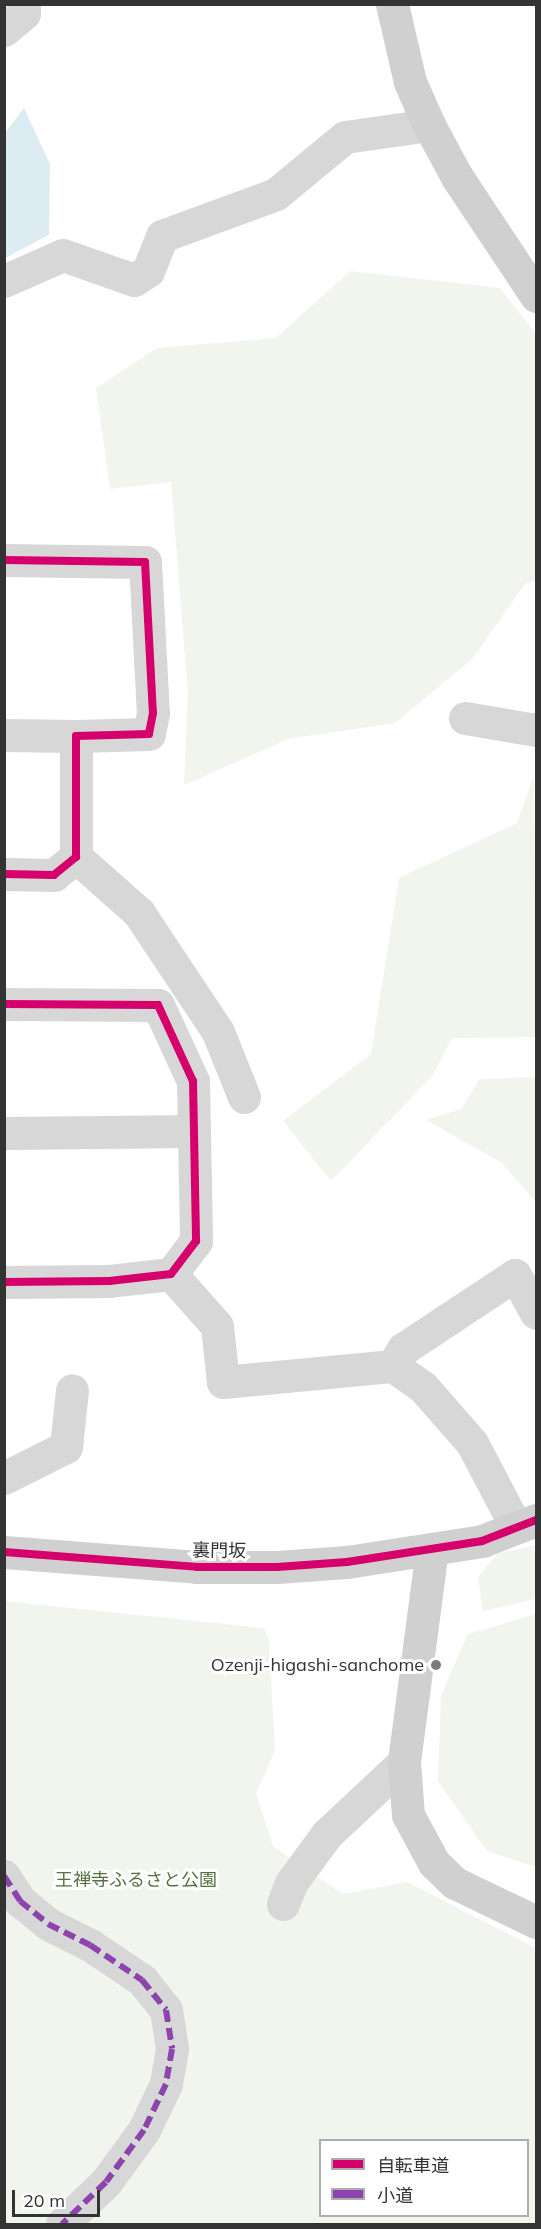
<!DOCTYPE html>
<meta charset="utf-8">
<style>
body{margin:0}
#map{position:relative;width:541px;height:2229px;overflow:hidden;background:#fff;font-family:Mulish,"Noto Sans JP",sans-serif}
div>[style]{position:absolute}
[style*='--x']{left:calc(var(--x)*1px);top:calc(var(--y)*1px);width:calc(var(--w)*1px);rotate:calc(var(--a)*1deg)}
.green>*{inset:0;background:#f1f5ed}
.water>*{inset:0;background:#ddebf3}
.street>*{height:33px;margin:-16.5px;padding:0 16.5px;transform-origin:16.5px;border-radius:16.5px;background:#d7d7d7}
.secondary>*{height:33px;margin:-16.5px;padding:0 16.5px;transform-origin:16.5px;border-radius:16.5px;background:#d0d0d0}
.quiet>*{height:6px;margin-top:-3px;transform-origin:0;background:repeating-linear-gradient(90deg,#8e44ad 0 12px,transparent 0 18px)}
.cycleway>*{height:8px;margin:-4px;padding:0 4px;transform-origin:4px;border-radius:4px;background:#d6006c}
.dots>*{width:16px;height:16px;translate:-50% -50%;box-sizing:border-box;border:3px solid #fff;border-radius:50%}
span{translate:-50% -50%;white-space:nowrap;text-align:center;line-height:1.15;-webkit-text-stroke:6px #fff;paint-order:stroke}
.street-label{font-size:18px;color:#333}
.poi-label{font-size:18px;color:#333}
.right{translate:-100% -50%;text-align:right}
.park-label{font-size:18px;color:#56703f}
.frame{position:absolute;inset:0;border:6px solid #333;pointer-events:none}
.legend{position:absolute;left:319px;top:2139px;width:210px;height:78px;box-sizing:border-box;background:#fff;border:2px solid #adadad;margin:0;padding:8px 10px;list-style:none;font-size:18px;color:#333}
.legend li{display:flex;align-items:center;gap:12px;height:30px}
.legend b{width:30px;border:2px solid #adadad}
.scale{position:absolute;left:12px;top:2190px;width:88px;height:27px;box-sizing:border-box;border:3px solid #333;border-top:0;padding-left:8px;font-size:18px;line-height:21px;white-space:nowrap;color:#333;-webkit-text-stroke:4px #fff;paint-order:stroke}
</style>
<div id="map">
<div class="green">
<div style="clip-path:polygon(350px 271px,500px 288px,536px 334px,536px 580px,525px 584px,472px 659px,395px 723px,288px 739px,184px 785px,188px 694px,171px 482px,110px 489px,96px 388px,157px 348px,276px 338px)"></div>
<div style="clip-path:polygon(534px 775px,536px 1037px,452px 1038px,433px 1075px,331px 1181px,283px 1121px,371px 1054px,399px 878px,517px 823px)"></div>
<div style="clip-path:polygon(536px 1077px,536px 1202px,502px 1163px,426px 1120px,461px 1109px,480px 1079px)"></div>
<div style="clip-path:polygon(536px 1545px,536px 1599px,483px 1611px,478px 1577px,498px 1553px)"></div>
<div style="clip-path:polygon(evenodd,4px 1601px,264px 1628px,269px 1640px,275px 1751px,256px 1793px,273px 1846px,343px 1894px,407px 1882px,536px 1948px,536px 2224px,5px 2224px,4px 1601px,320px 2140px,528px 2140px,528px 2216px,320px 2216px,320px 2140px)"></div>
<div style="clip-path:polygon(536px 1614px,536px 1867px,487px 1851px,438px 1781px,441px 1696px,468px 1634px)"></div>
</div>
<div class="water">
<div style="clip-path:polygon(24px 108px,50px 164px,49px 235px,5px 258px,5px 133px)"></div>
</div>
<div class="street">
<div style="--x:4;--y:30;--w:26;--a:-40"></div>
<div style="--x:24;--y:13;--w:9;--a:-90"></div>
<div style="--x:4;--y:281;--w:64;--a:-23.8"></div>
<div style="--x:63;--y:255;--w:75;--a:19.4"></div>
<div style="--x:134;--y:280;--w:17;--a:-33"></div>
<div style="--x:148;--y:271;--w:38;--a:-68"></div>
<div style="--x:162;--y:236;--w:121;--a:-20.2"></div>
<div style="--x:276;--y:194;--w:89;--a:-39.6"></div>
<div style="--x:345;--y:137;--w:85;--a:-8.1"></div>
<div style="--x:4;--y:560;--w:141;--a:0.8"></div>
<div style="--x:145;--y:562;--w:151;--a:87"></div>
<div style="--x:153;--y:713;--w:21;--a:101"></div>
<div style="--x:149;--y:734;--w:73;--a:178.4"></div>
<div style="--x:76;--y:736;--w:121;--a:90"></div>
<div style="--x:76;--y:857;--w:28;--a:141"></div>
<div style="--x:54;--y:875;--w:50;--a:-178.9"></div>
<div style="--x:465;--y:718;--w:72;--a:9.6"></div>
<div style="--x:4;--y:735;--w:72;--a:0.8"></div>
<div style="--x:76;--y:857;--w:84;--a:41.6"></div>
<div style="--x:139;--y:913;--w:143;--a:56.4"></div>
<div style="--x:218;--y:1032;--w:70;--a:68.2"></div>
<div style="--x:4;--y:1004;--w:154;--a:0.4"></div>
<div style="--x:158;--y:1005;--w:84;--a:65.3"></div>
<div style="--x:193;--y:1081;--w:160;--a:88.9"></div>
<div style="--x:196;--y:1241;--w:41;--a:127.1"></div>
<div style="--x:171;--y:1274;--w:62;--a:173.6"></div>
<div style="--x:109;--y:1281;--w:105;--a:179.5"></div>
<div style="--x:4;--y:1133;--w:190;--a:-0.6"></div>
<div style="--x:171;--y:1274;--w:69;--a:48.5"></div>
<div style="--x:217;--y:1326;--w:56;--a:83.9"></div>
<div style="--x:223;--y:1382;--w:171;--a:-5.4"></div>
<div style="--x:4;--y:1478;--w:69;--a:-26.6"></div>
<div style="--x:66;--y:1447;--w:57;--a:-84"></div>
<div style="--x:515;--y:1525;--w:93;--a:-117.7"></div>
<div style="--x:472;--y:1443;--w:74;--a:-131.2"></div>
<div style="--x:423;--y:1387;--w:37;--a:-145"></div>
<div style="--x:393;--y:1366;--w:20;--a:-60"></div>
<div style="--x:403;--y:1349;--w:134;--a:-33.5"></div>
<div style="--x:515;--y:1275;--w:43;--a:61.1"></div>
<div style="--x:4;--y:1876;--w:30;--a:57"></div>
<div style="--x:20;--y:1901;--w:36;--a:39"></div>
<div style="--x:48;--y:1924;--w:47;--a:26.6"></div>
<div style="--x:90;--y:1945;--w:63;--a:33.9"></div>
<div style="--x:142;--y:1980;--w:38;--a:51"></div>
<div style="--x:166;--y:2010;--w:39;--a:81"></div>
<div style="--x:172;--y:2049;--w:36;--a:100"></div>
<div style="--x:166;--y:2084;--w:51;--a:115.6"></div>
<div style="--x:144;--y:2130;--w:64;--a:126.2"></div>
<div style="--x:106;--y:2182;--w:61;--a:136.3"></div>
<div style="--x:283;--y:1904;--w:22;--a:-69"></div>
<div style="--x:291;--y:1883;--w:61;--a:-53.7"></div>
<div style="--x:327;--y:1834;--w:105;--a:-43.1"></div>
</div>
<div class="secondary">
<div style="--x:392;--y:4;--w:80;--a:77"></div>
<div style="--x:410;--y:82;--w:47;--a:66.2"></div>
<div style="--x:429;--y:125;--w:59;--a:61.7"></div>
<div style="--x:457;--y:177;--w:143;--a:56.4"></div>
<div style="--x:432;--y:1549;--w:215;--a:97.5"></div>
<div style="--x:404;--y:1762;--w:53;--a:85.7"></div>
<div style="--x:408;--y:1815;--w:55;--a:61.6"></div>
<div style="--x:434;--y:1863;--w:29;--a:44"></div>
<div style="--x:455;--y:1883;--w:90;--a:25.7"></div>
<div style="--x:4;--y:1552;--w:194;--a:4.4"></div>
<div style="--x:197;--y:1567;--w:80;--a:0"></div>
<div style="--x:277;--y:1567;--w:70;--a:-4.1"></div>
<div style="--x:347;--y:1562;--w:137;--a:-8.8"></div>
<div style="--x:482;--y:1541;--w:58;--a:-21.3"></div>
</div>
<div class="quiet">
<div style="--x:4;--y:1876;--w:30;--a:57"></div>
<div style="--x:20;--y:1901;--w:36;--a:39"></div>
<div style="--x:48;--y:1924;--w:47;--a:26.6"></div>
<div style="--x:90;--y:1945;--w:63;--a:33.9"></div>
<div style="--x:142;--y:1980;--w:38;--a:51"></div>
<div style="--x:166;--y:2010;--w:39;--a:81"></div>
<div style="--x:172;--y:2049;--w:36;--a:100"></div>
<div style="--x:166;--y:2084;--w:51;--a:115.6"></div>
<div style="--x:144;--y:2130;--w:64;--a:126.2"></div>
<div style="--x:106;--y:2182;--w:61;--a:136.3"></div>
</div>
<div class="cycleway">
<div style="--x:4;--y:560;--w:141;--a:0.8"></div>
<div style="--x:145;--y:562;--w:151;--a:87"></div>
<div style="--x:153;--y:713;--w:21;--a:101"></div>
<div style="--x:149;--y:734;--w:73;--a:178.4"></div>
<div style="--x:76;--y:736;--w:121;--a:90"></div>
<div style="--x:76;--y:857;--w:28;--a:141"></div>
<div style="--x:54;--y:875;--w:50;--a:-178.9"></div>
<div style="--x:4;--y:1004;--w:154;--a:0.4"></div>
<div style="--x:158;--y:1005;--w:84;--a:65.3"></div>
<div style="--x:193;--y:1081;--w:160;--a:88.9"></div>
<div style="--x:196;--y:1241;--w:41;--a:127.1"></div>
<div style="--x:171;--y:1274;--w:62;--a:173.6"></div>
<div style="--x:109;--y:1281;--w:105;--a:179.5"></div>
<div style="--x:4;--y:1552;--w:194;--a:4.4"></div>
<div style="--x:197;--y:1567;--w:80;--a:0"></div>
<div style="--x:277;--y:1567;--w:70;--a:-4.1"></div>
<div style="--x:347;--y:1562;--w:137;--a:-8.8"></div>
<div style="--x:482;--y:1541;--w:58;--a:-21.3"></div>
</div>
<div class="dots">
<div style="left:436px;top:1665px;background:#7a7a7a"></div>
</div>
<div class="street-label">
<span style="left:219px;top:1551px;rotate:1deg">裏門坂</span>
</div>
<div class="poi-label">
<span class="right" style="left:424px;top:1665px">Ozenji-higashi-sanchome</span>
</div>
<div class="park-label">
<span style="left:136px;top:1880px">王禅寺ふるさと公園</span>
</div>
<div class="frame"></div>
<ul class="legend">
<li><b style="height:8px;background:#d6006c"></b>自転車道</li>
<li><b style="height:8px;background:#8e44ad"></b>小道</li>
</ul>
<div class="scale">20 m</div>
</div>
